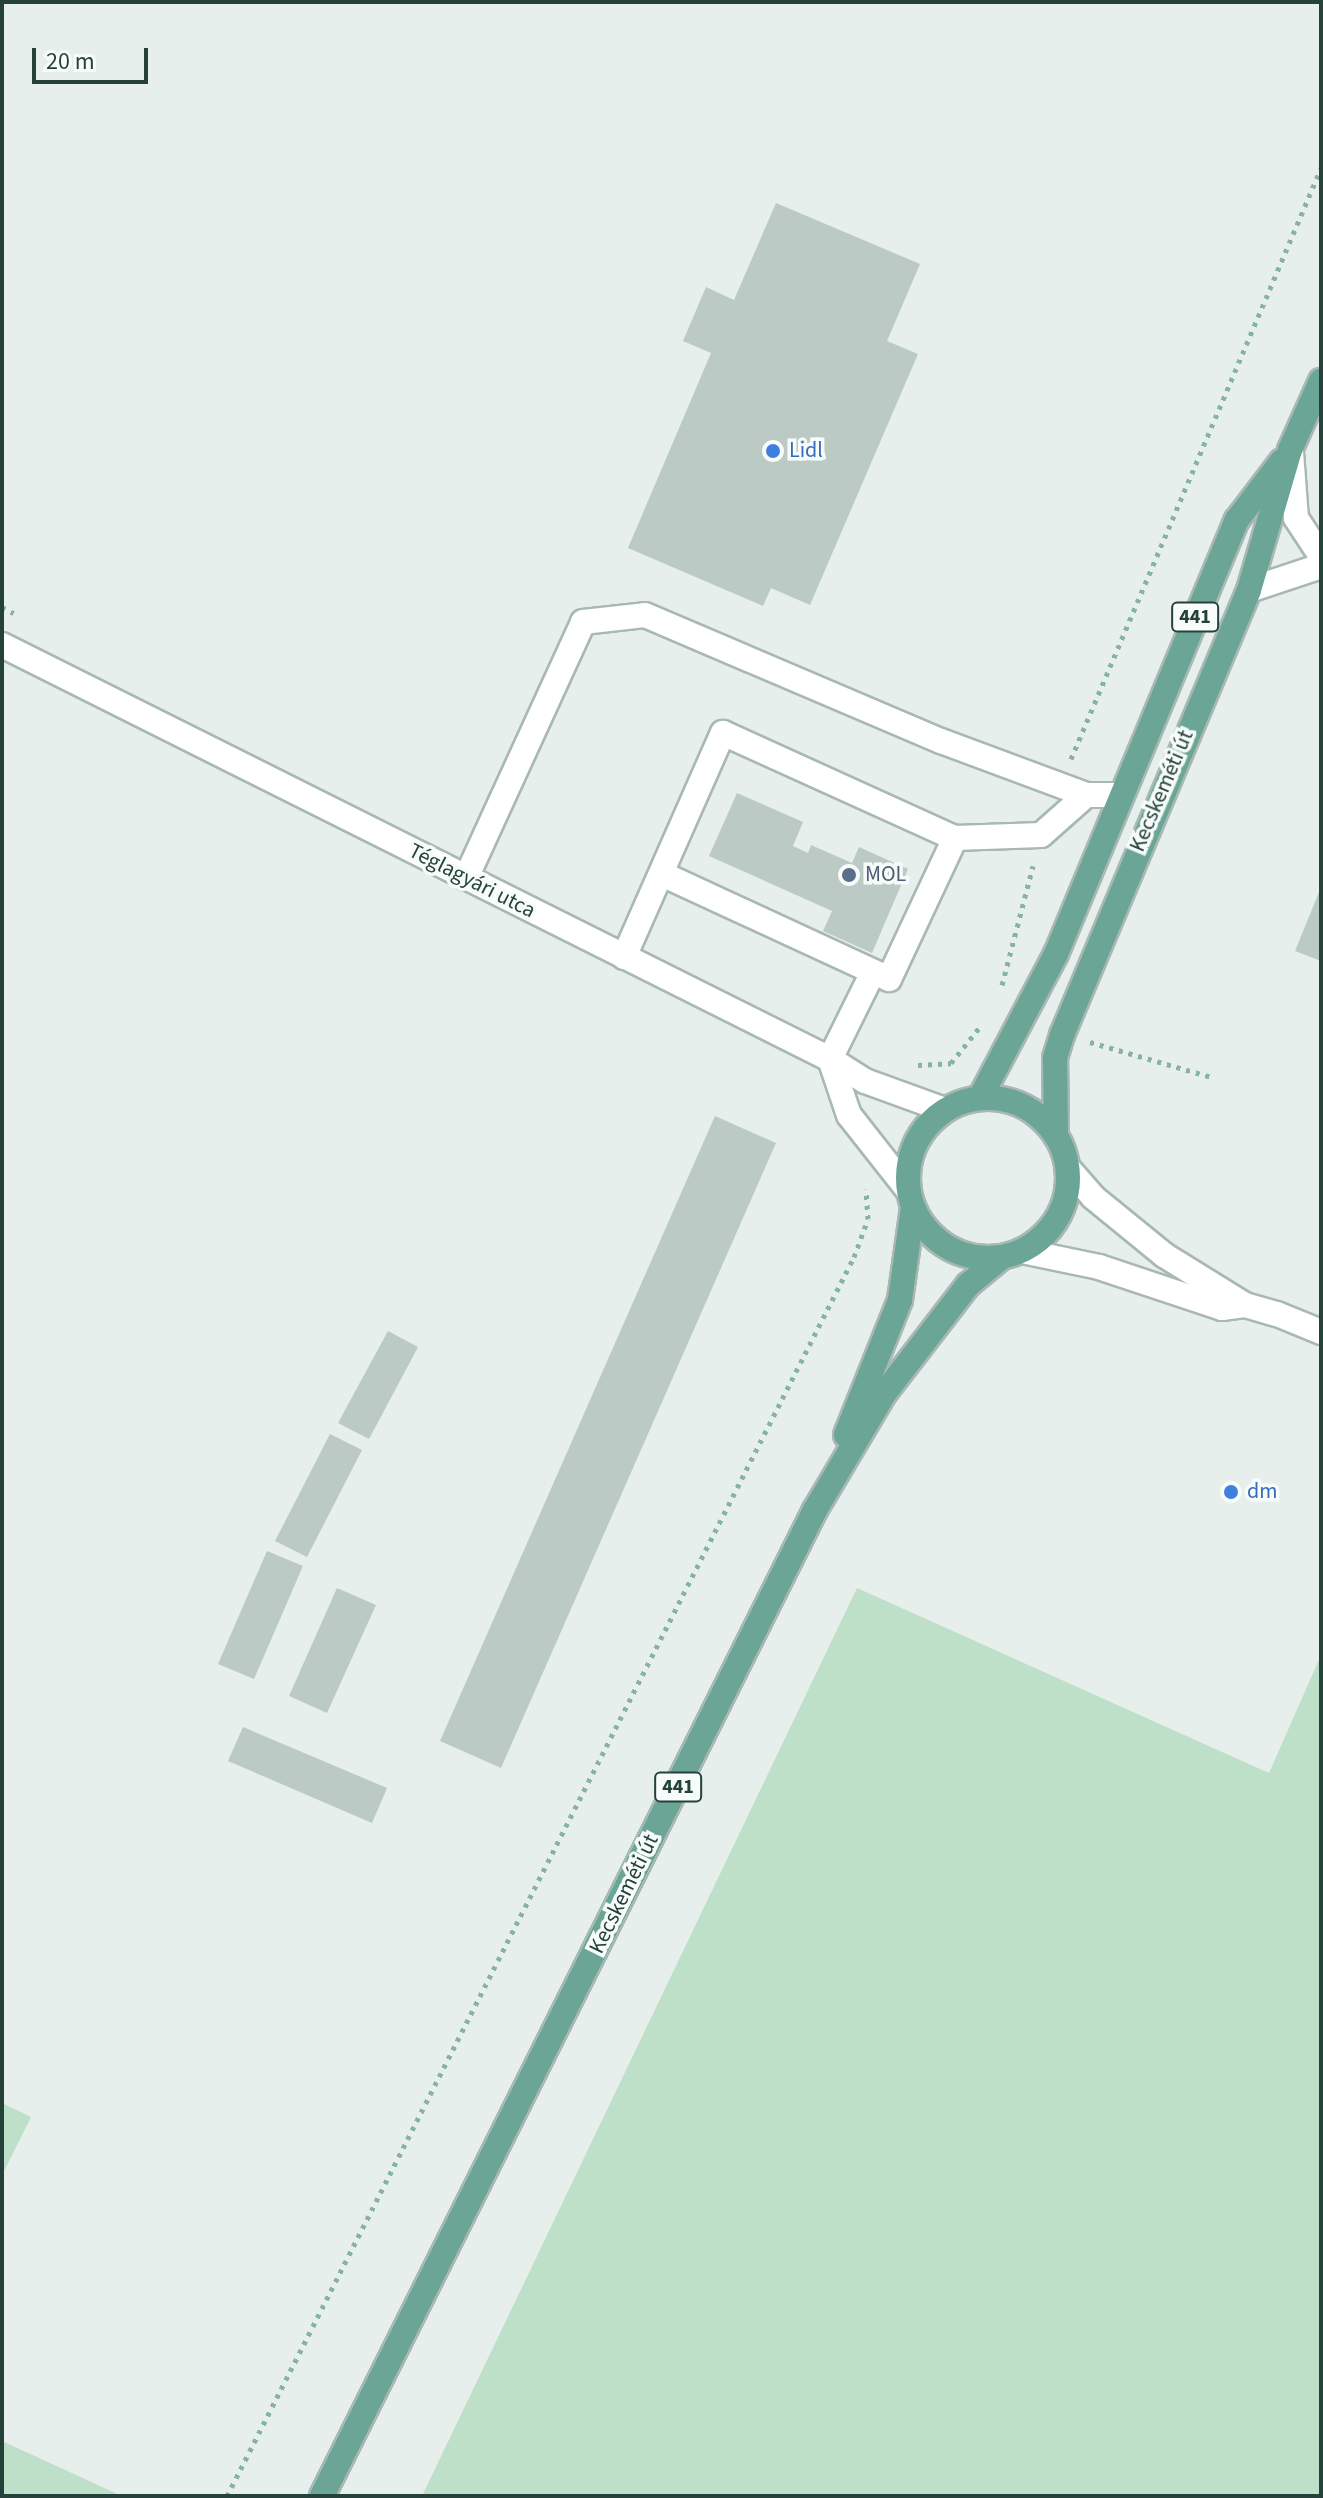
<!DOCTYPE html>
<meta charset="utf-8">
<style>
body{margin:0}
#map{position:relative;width:1323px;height:2498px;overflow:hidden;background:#e6efeb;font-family:"Source Sans 3",sans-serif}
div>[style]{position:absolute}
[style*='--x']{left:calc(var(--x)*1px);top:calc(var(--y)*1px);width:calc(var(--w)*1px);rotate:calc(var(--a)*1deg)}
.green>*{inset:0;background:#bfe0c8}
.building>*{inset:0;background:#bbcac4}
.path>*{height:5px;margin-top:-2.5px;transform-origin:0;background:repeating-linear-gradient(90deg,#86b3a5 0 4px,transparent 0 10px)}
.roads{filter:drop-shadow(2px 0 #a8b8b2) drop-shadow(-2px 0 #a8b8b2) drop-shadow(0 2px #a8b8b2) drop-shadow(0 -2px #a8b8b2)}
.minor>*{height:24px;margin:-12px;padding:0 12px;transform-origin:12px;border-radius:12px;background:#fff}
.major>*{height:24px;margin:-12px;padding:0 12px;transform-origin:12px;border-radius:12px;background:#6aa596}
.major>.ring{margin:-12px;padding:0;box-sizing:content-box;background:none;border:24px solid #6aa596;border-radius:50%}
.dots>*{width:22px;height:22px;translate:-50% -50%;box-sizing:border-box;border:4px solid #f7fbf9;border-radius:50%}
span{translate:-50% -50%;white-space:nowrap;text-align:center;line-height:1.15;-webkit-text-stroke:7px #f7fbf9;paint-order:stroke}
.shield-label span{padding:2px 6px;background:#f7fbf9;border:2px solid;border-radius:6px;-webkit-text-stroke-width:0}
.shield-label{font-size:20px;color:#24423a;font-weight:700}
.shop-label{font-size:22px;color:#366cbe}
.left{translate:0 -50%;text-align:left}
.street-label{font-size:22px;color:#24423a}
.service-label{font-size:22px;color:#4e5e75}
.frame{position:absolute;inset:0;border:4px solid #24423a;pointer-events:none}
.scale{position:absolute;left:32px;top:48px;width:116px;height:36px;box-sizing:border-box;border:4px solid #24423a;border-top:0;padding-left:10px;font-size:24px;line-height:28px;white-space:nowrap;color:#24423a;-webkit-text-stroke:6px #f7fbf9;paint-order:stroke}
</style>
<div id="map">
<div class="green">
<div style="clip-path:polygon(857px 1588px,1269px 1773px,1321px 1655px,1321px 2496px,422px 2496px)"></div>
<div style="clip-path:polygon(2px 2103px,31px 2117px,2px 2175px)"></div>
<div style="clip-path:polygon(2px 2441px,122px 2496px,2px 2496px)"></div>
</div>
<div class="building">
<div style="clip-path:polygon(776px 203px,920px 264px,887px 341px,918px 354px,810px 605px,771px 588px,763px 606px,628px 548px,711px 353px,683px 341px,706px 287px,734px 300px)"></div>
<div style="clip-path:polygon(737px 793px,803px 822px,793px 846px,808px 853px,811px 845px,852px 863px,859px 847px,908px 869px,872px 953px,823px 931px,832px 911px,709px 856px)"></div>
<div style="clip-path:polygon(1321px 887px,1321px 961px,1295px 951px)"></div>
<div style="clip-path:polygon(715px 1116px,776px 1143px,501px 1768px,440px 1741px)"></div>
<div style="clip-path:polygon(388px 1331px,418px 1347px,369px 1439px,338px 1423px)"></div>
<div style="clip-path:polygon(330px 1434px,362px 1450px,307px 1557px,275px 1541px)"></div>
<div style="clip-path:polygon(267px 1551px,303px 1566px,254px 1679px,218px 1664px)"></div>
<div style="clip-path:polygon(337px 1588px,376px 1605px,327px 1713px,289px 1696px)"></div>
<div style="clip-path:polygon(243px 1727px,387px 1788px,372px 1823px,228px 1761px)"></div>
</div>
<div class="path">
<div style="--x:2;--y:607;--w:13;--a:27"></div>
<div style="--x:1071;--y:759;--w:642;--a:-67.07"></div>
<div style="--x:1002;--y:985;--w:123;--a:-75.4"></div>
<div style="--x:1090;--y:1042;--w:126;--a:16.1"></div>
<div style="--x:918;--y:1065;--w:33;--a:-3"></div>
<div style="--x:951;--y:1063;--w:45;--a:-51.3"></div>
<div style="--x:227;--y:2496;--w:1389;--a:-63.16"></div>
<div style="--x:854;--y:1257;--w:40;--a:-69.8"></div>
<div style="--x:868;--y:1219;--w:30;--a:-94"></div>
</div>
<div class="roads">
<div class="minor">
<div style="--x:1291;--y:452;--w:66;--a:85.7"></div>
<div style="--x:1296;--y:518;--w:45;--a:56.7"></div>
<div style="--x:1249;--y:590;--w:76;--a:-18.4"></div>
<div style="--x:2;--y:645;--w:926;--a:26.57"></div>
<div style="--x:830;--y:1059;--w:41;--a:32.2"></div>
<div style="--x:865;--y:1081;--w:85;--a:19.9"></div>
<div style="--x:662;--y:874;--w:250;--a:24.8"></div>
<div style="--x:889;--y:979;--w:156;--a:-64.9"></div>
<div style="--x:466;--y:878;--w:281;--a:-65.4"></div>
<div style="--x:583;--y:622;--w:62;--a:-6.4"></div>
<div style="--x:645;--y:615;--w:322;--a:23.1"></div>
<div style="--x:941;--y:741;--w:155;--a:20.4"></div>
<div style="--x:1086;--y:795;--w:32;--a:0"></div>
<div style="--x:624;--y:957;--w:245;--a:-66.2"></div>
<div style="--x:723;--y:733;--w:255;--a:24.4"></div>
<div style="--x:955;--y:838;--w:86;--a:-2"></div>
<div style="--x:1041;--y:835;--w:60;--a:-41.6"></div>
<div style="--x:873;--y:972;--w:97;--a:116.3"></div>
<div style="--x:830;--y:1059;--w:59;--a:71.3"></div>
<div style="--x:849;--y:1115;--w:95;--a:51.8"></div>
<div style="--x:1068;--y:1168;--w:38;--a:49"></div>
<div style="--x:1093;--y:1197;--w:92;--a:39.2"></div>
<div style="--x:1164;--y:1255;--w:95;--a:31.7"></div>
<div style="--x:1022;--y:1251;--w:79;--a:11.7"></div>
<div style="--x:1099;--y:1267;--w:130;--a:18.4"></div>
<div style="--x:1222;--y:1308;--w:23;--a:-7"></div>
<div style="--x:1245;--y:1305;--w:33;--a:16"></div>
<div style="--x:1277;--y:1314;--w:48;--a:22.2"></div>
</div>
<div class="major">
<div class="ring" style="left:908px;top:1098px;width:136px;height:136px"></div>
<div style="--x:980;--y:1098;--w:163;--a:-62.2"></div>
<div style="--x:1056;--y:954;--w:470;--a:-67.4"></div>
<div style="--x:1237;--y:520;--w:74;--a:-52.7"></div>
<div style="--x:1056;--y:1135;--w:77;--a:-90.7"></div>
<div style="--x:1055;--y:1058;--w:24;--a:-73"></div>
<div style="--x:1062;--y:1035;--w:483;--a:-67.2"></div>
<div style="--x:1249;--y:590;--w:146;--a:-73.7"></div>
<div style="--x:1290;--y:450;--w:76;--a:-65.8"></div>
<div style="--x:846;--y:1435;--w:145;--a:-68.2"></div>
<div style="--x:900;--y:1300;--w:93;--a:-82"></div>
<div style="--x:322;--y:2496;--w:1102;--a:-63.43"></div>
<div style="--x:815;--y:1510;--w:135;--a:-59.3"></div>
<div style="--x:884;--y:1394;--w:138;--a:-52.4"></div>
<div style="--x:968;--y:1285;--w:44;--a:-39.5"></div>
</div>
</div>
<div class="dots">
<div style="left:773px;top:451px;background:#3f7fe0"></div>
<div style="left:849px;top:875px;background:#5c6f8a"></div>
<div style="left:1231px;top:1492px;background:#3f7fe0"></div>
</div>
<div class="shield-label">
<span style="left:1195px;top:617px">441</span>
<span style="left:678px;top:1787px">441</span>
</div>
<div class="shop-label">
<span class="left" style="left:789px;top:451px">Lidl</span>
<span class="left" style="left:1247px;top:1492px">dm</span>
</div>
<div class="street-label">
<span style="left:1162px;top:791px;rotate:-67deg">Kecskeméti út</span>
<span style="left:472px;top:881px;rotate:27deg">Téglagyári utca</span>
<span style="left:624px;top:1894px;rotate:-64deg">Kecskeméti út</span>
</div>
<div class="service-label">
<span class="left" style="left:865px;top:875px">MOL</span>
</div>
<div class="frame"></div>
<div class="scale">20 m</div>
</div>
